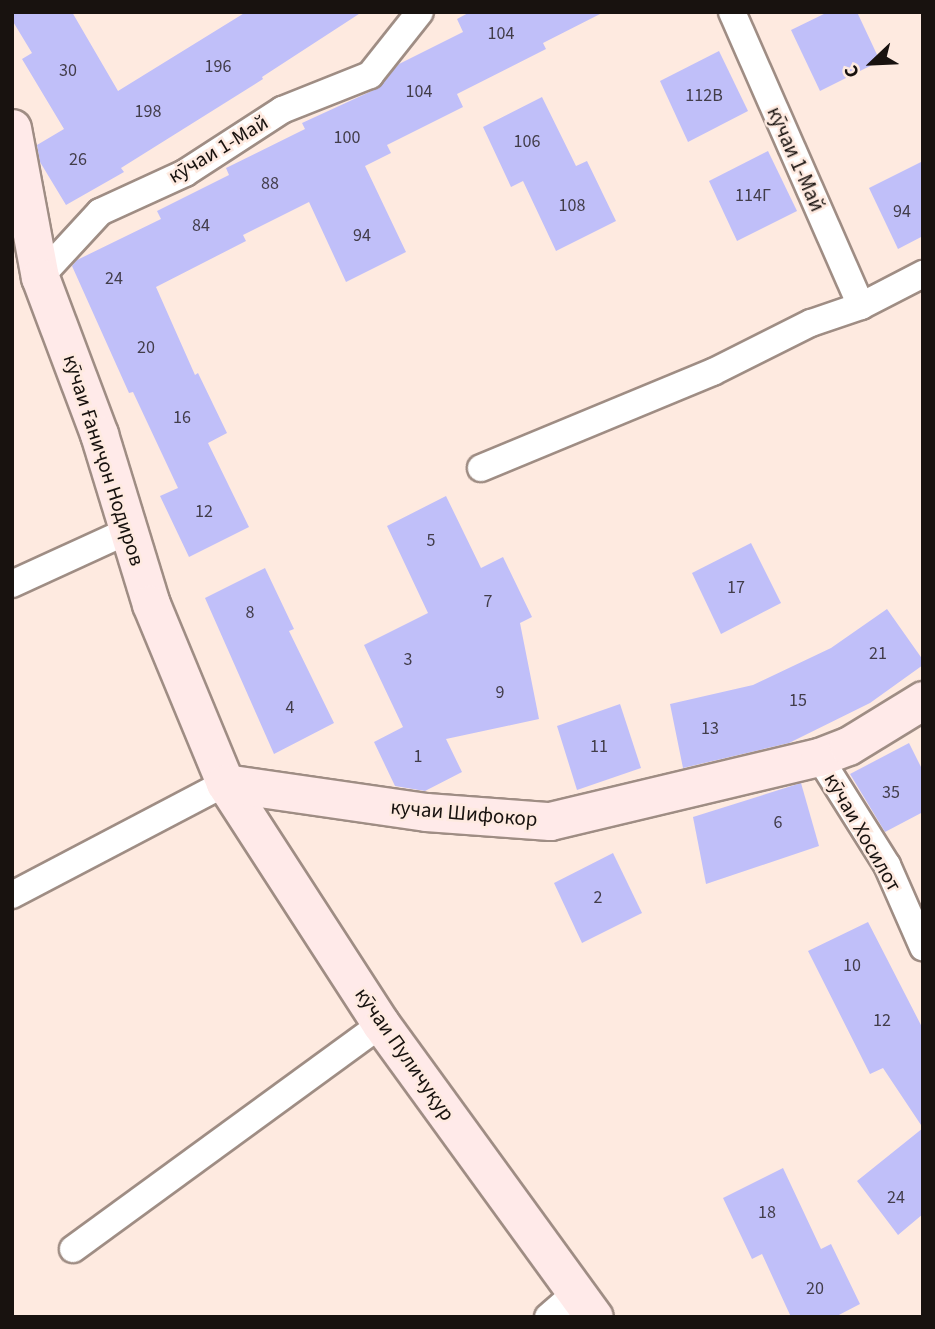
<!DOCTYPE html>
<meta charset="utf-8">
<style>
body{margin:0}
#map{position:relative;width:935px;height:1329px;overflow:hidden;background:#feeae0;font-family:"Source Sans 3",sans-serif}
div>[style]{position:absolute}
[style*='--x']{left:calc(var(--x)*1px);top:calc(var(--y)*1px);width:calc(var(--w)*1px);rotate:calc(var(--a)*1deg)}
.building>*{inset:0;background:#c0bff9}
.roads{filter:drop-shadow(2px 0 #9f8d84) drop-shadow(-2px 0 #9f8d84) drop-shadow(0 2px #9f8d84) drop-shadow(0 -2px #9f8d84)}
.street>*{height:26px;margin:-13px;padding:0 13px;transform-origin:13px;border-radius:13px;background:#fff}
.secondary>*{height:37px;margin:-18.5px;padding:0 18.5px;transform-origin:18.5px;border-radius:18.5px;background:#ffeae9}
span{translate:-50% -50%;white-space:nowrap;text-align:center;line-height:1.15;-webkit-text-stroke:5px #feeae0;paint-order:stroke}
.number-label{font-size:18px;color:#423d4a}
.number-label span{-webkit-text-stroke-width:0}
.street-label{font-size:21px;color:#18120f}
.frame{position:absolute;inset:0;border:14px solid #18120f;pointer-events:none}
.north{position:absolute;left:837px;top:28px;width:70px;height:70px;-webkit-text-stroke:5px #feeae0;paint-order:stroke;rotate:247deg;font-size:19px;font-weight:700;line-height:28px;text-align:center;color:#18120f}
.north::after{content:'';display:block;margin:auto;width:24px;height:32px;background:#18120f;clip-path:polygon(50% 0,100% 100%,50% 72%,0 100%)}
</style>
<div id="map">
<div class="building">
<div style="clip-path:polygon(12px 12px,72px 12px,118px 91px,246px 12px,362px 12px,262px 77px,263px 79px,121px 168px,124px 172px,66px 205px,40px 162px,37px 145px,64px 129px,22px 59px,32px 53px,12px 20px)"></div>
<div style="clip-path:polygon(470px 12px,604px 12px,543px 43px,546px 49px,457px 94px,463px 107px,387px 145px,391px 153px,365px 166px,406px 252px,346px 282px,309px 202px,243px 235px,246px 241px,156px 287px,195px 375px,198px 373px,227px 433px,208px 443px,249px 527px,189px 557px,160px 496px,178px 488px,133px 392px,129px 393px,72px 266px,77px 260px,161px 219px,157px 211px,229px 175px,226px 168px,305px 129px,302px 123px,376px 89px,399px 64px,463px 32px,457px 19px)"></div>
<div style="clip-path:polygon(828px 12px,857px 12px,880px 61px,820px 91px,791px 30px)"></div>
<div style="clip-path:polygon(719px 51px,748px 111px,688px 142px,660px 81px)"></div>
<div style="clip-path:polygon(542px 97px,576px 166px,587px 161px,616px 221px,556px 251px,523px 181px,511px 187px,483px 127px)"></div>
<div style="clip-path:polygon(768px 151px,797px 211px,737px 241px,709px 181px)"></div>
<div style="clip-path:polygon(923px 161px,923px 236px,898px 249px,869px 188px)"></div>
<div style="clip-path:polygon(446px 496px,481px 568px,503px 557px,532px 617px,520px 623px,539px 719px,446px 739px,462px 772px,425px 791px,395px 786px,374px 742px,403px 727px,364px 645px,428px 613px,387px 526px)"></div>
<div style="clip-path:polygon(751px 543px,781px 603px,721px 634px,692px 573px)"></div>
<div style="clip-path:polygon(265px 568px,294px 629px,289px 631px,334px 723px,274px 754px,205px 598px)"></div>
<div style="clip-path:polygon(887px 609px,923px 660px,923px 665px,870px 703px,789px 743px,683px 768px,670px 704px,753px 685px,831px 648px)"></div>
<div style="clip-path:polygon(620px 704px,641px 768px,577px 790px,557px 726px)"></div>
<div style="clip-path:polygon(909px 743px,923px 771px,923px 812px,885px 832px,850px 774px)"></div>
<div style="clip-path:polygon(801px 783px,819px 846px,706px 884px,693px 817px)"></div>
<div style="clip-path:polygon(613px 853px,642px 913px,582px 943px,554px 883px)"></div>
<div style="clip-path:polygon(868px 922px,923px 1029px,923px 1214px,898px 1235px,857px 1181px,923px 1128px,883px 1068px,870px 1074px,808px 951px)"></div>
<div style="clip-path:polygon(783px 1168px,821px 1249px,831px 1244px,860px 1304px,835px 1317px,791px 1317px,762px 1254px,752px 1259px,723px 1198px)"></div>
</div>
<div class="roads">
<div class="street">
<div style="--x:732;--y:12;--w:321;--a:66.3"></div>
<div style="--x:40;--y:277;--w:88;--a:-47.3"></div>
<div style="--x:100;--y:212;--w:94;--a:-24.6"></div>
<div style="--x:185;--y:173;--w:116;--a:-33"></div>
<div style="--x:282;--y:110;--w:95;--a:-21.7"></div>
<div style="--x:370;--y:75;--w:80;--a:-51.6"></div>
<div style="--x:481;--y:468;--w:251;--a:-22.5"></div>
<div style="--x:713;--y:372;--w:110;--a:-26.6"></div>
<div style="--x:811;--y:323;--w:53;--a:-18.8"></div>
<div style="--x:861;--y:306;--w:70;--a:-27.3"></div>
<div style="--x:12;--y:584;--w:128;--a:-24.6"></div>
<div style="--x:819;--y:757;--w:128;--a:57.8"></div>
<div style="--x:887;--y:865;--w:90;--a:66.3"></div>
<div style="--x:12;--y:895;--w:241;--a:-27.7"></div>
<div style="--x:73;--y:1249;--w:381;--a:-36.1"></div>
<div style="--x:548;--y:1317;--w:40;--a:-41"></div>
</div>
<div class="secondary">
<div style="--x:12;--y:128;--w:152;--a:79.4"></div>
<div style="--x:40;--y:277;--w:168;--a:69.4"></div>
<div style="--x:99;--y:434;--w:178;--a:73"></div>
<div style="--x:151;--y:604;--w:194;--a:67.5"></div>
<div style="--x:225;--y:783;--w:287;--a:57.1"></div>
<div style="--x:381;--y:1024;--w:362;--a:54"></div>
<div style="--x:225;--y:783;--w:203;--a:8.2"></div>
<div style="--x:426;--y:812;--w:124;--a:4.2"></div>
<div style="--x:550;--y:821;--w:277;--a:-13.4"></div>
<div style="--x:819;--y:757;--w:31;--a:-21"></div>
<div style="--x:848;--y:746;--w:88;--a:-31.5"></div>
</div>
</div>
<div class="number-label">
<span style="left:501px;top:34px">104</span>
<span style="left:218px;top:67px">196</span>
<span style="left:68px;top:71px">30</span>
<span style="left:419px;top:92px">104</span>
<span style="left:704px;top:96px">112В</span>
<span style="left:148px;top:112px">198</span>
<span style="left:347px;top:138px">100</span>
<span style="left:527px;top:142px">106</span>
<span style="left:78px;top:160px">26</span>
<span style="left:270px;top:184px">88</span>
<span style="left:753px;top:196px">114Г</span>
<span style="left:572px;top:206px">108</span>
<span style="left:902px;top:212px">94</span>
<span style="left:201px;top:226px">84</span>
<span style="left:362px;top:236px">94</span>
<span style="left:114px;top:279px">24</span>
<span style="left:146px;top:348px">20</span>
<span style="left:182px;top:418px">16</span>
<span style="left:204px;top:512px">12</span>
<span style="left:431px;top:541px">5</span>
<span style="left:736px;top:588px">17</span>
<span style="left:488px;top:602px">7</span>
<span style="left:250px;top:613px">8</span>
<span style="left:878px;top:654px">21</span>
<span style="left:408px;top:660px">3</span>
<span style="left:500px;top:693px">9</span>
<span style="left:798px;top:701px">15</span>
<span style="left:290px;top:708px">4</span>
<span style="left:710px;top:729px">13</span>
<span style="left:599px;top:747px">11</span>
<span style="left:418px;top:757px">1</span>
<span style="left:891px;top:793px">35</span>
<span style="left:778px;top:823px">6</span>
<span style="left:598px;top:898px">2</span>
<span style="left:852px;top:966px">10</span>
<span style="left:882px;top:1021px">12</span>
<span style="left:896px;top:1198px">24</span>
<span style="left:767px;top:1213px">18</span>
<span style="left:815px;top:1289px">20</span>
</div>
<div class="street-label">
<span style="left:218px;top:149px;rotate:-31deg">кӯчаи 1-Май</span>
<span style="left:796px;top:159px;rotate:66deg">кӯчаи 1-Май</span>
<span style="left:104px;top:460px;rotate:72deg">кӯчаи Ғаниҷон Нодиров</span>
<span style="left:464px;top:813px;rotate:5deg">кучаи Шифокор</span>
<span style="left:863px;top:832px;rotate:60deg">кӯчаи Хосилот</span>
<span style="left:405px;top:1054px;rotate:55deg">кӯчаи Пуличуқур</span>
</div>
<div class="frame"></div>
<div class="north">С</div>
</div>
